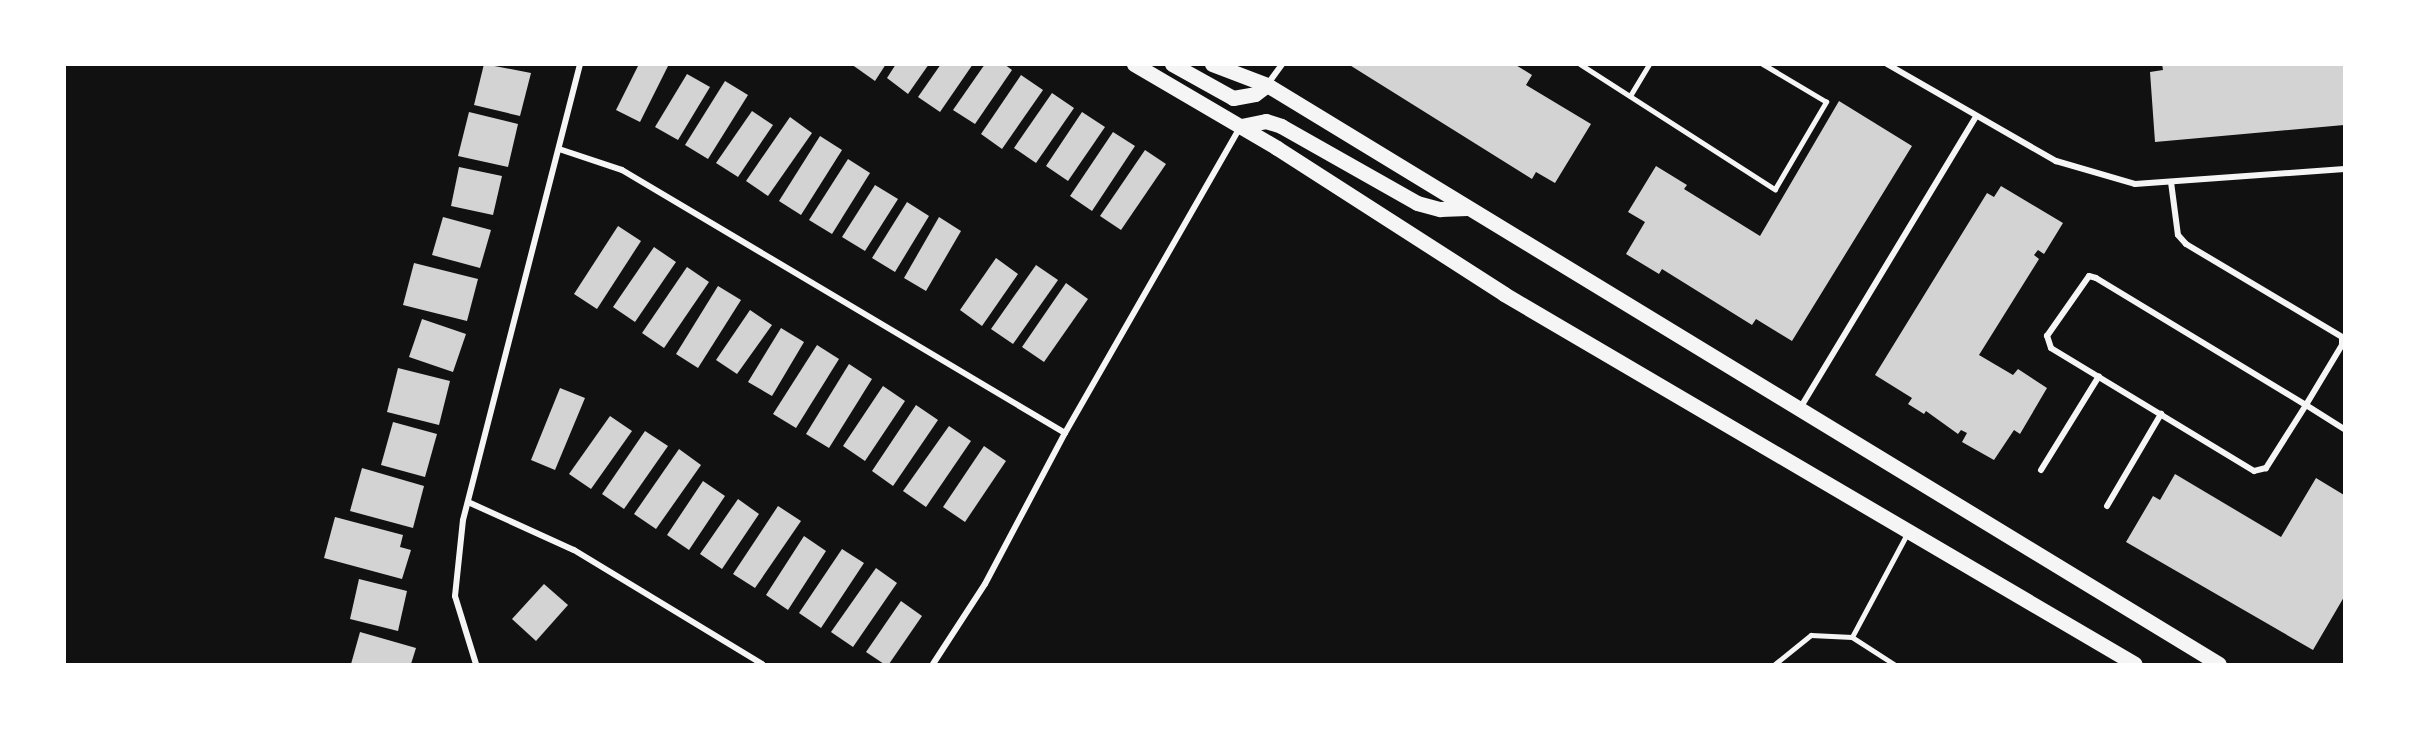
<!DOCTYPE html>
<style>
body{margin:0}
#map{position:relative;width:2409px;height:729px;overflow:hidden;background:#111;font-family:Cabin,sans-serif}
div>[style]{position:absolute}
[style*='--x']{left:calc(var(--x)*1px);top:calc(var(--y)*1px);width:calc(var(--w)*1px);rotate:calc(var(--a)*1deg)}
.building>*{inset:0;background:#d3d3d3}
.service>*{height:4.5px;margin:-2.25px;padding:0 2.25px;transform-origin:2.25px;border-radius:2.25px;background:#f5f5f5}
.minor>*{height:6px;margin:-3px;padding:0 3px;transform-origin:3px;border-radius:3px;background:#f5f5f5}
.primary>*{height:15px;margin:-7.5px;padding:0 7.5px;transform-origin:7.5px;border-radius:7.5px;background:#f5f5f5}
span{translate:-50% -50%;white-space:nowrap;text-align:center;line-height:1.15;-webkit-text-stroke:6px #fff;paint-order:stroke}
.frame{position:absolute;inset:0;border:66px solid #fff;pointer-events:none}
</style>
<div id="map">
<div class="building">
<div style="clip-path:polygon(484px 64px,531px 73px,520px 116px,474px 105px)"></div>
<div style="clip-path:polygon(639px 64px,669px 64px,640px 122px,616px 110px)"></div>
<div style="clip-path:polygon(851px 64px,886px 64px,875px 81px)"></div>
<div style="clip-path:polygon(896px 64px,929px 64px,908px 94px,887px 78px)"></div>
<div style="clip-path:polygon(941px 64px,973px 64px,940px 112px,918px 97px)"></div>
<div style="clip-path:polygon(985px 64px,1004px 64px,1012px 70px,975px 124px,953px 110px)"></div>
<div style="clip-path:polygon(1348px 64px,1514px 64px,1532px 75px,1526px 85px,1591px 124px,1555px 183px,1536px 172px,1532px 179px)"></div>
<div style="clip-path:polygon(2162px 64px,2344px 64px,2344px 125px,2155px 142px,2150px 72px,2163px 70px)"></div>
<div style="clip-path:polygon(687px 74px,710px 87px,678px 140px,655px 127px)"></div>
<div style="clip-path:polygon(1021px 75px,1043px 90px,1002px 149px,981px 134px)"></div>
<div style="clip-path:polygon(725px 81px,748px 95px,708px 159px,685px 145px)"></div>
<div style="clip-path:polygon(1052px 93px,1074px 108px,1036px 163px,1014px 148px)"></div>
<div style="clip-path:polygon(1839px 101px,1912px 146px,1792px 341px,1756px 319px,1752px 325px,1662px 269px,1659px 274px,1626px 254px,1645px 222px,1628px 212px,1656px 166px,1687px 185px,1684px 189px,1760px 236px)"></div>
<div style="clip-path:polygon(752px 111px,773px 125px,738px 177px,716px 163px)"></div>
<div style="clip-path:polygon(469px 112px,518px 124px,508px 167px,458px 156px)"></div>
<div style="clip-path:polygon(1082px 112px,1105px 127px,1068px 181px,1046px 166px)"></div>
<div style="clip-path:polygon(790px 117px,812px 133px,768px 196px,746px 181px)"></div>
<div style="clip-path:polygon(1113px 132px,1135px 146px,1092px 211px,1070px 196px)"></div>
<div style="clip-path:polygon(820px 136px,842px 150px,801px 215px,779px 201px)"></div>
<div style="clip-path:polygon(1145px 150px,1166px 164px,1121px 230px,1100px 216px)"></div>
<div style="clip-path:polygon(848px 159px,870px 173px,832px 234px,809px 220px)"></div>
<div style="clip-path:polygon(459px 167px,502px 176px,493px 215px,451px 206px)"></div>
<div style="clip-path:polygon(875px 185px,898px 199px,865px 251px,842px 237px)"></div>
<div style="clip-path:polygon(2001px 186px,2063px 223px,2044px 254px,2038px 250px,2034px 255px,2039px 259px,1979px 355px,2013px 375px,2018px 369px,2047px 388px,2020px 434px,2014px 430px,1994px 460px,1962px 442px,1967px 433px,1961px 430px,1958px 434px,1926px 411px,1924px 414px,1908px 404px,1912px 398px,1875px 375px,1987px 193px,1994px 197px)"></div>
<div style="clip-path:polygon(907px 202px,929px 216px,895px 272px,872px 258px)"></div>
<div style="clip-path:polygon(443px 217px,491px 230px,480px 268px,432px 255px)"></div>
<div style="clip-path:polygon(939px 217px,961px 231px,926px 291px,904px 278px)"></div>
<div style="clip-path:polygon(618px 226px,641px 241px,597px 309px,574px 294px)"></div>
<div style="clip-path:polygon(654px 247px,676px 262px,635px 322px,613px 307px)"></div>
<div style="clip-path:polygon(996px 258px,1018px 274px,982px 326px,960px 310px)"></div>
<div style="clip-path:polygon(414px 263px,478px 279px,467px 321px,403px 305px)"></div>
<div style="clip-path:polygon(1036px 265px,1058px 280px,1013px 344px,991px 329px)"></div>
<div style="clip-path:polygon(687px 267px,709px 282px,664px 348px,642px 333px)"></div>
<div style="clip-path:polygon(1066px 283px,1088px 299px,1044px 362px,1022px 347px)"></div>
<div style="clip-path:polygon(718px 286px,741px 300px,698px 368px,676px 354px)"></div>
<div style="clip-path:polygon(750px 310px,772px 325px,737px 374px,716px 360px)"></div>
<div style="clip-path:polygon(422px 319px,466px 334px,453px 372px,409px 357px)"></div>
<div style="clip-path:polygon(781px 328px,804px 342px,772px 396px,748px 382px)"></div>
<div style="clip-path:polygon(817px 345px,839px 359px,796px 428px,773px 414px)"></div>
<div style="clip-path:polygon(849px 364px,872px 379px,829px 448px,806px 434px)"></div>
<div style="clip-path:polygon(398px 368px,450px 381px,439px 425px,387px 412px)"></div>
<div style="clip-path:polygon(883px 386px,905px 401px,865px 461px,843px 446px)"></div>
<div style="clip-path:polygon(560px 388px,585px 398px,555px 470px,531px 460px)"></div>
<div style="clip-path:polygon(916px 405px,938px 420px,893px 486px,872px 471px)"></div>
<div style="clip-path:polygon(610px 416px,632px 431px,591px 489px,569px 474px)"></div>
<div style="clip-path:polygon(393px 422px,437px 434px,425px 477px,381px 465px)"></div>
<div style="clip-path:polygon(949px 426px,971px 441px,926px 507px,903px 491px)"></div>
<div style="clip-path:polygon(645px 431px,668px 446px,624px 509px,602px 494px)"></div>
<div style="clip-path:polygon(984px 446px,1006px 461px,965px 522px,943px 507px)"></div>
<div style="clip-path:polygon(679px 449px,701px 465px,656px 529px,634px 514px)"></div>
<div style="clip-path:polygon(362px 468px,424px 486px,413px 528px,350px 511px)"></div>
<div style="clip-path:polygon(2175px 474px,2281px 537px,2316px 478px,2344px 495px,2344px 597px,2313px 650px,2126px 542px,2153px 496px,2160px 500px)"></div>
<div style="clip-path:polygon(703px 481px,725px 496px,689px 550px,667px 535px)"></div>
<div style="clip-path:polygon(738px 499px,759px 514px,722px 569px,700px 554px)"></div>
<div style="clip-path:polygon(778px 506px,801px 521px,755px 588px,733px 574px)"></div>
<div style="clip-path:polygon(335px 517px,403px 535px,400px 547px,411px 550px,402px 579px,324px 558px)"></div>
<div style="clip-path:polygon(804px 536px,826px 551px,788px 610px,766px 595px)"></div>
<div style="clip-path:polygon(842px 549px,864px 563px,821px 628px,799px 613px)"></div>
<div style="clip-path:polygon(876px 568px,897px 583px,853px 647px,831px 632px)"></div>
<div style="clip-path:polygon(359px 579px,407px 591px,398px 631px,350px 619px)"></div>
<div style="clip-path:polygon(544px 584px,568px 605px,536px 641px,512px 619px)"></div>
<div style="clip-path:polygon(901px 601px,922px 616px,889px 664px,884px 664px,866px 652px)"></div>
<div style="clip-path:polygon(360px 632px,416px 648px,411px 664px,351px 664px)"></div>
</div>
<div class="service">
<div style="--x:1580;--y:64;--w:232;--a:32.7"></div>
<div style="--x:1775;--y:189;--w:101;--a:-59.6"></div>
<div style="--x:1826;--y:102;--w:74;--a:-149.3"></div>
<div style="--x:1630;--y:96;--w:37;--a:-59"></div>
<div style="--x:1852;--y:637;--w:117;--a:-61.9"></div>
<div style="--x:1775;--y:664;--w:46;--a:-38.9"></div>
<div style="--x:1811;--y:635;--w:41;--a:2.8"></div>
<div style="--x:1852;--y:637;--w:50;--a:32.7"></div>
</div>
<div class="minor">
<div style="--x:1887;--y:64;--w:195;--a:29.9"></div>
<div style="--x:2056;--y:161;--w:82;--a:16.2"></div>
<div style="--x:2135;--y:184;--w:210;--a:-4.1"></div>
<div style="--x:1267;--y:85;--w:26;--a:-54"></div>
<div style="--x:559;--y:149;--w:66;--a:18.4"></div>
<div style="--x:622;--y:170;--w:515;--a:30.7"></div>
<div style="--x:2171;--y:182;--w:53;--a:82.5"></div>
<div style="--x:2178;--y:235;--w:12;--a:48"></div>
<div style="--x:2186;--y:244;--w:182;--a:30.8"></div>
<div style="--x:2342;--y:337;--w:8;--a:90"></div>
<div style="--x:2342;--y:345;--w:70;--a:121"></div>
<div style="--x:2306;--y:405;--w:75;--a:122.4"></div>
<div style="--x:2266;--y:468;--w:12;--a:166"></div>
<div style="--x:2254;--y:471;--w:237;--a:-148.8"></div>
<div style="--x:2051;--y:348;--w:13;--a:-108"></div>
<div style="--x:2047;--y:336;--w:73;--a:-55"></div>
<div style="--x:2089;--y:276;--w:7;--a:16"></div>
<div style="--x:2096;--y:278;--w:245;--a:31.2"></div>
<div style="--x:2306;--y:405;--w:45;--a:32.3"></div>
<div style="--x:1799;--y:410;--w:341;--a:-58.9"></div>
<div style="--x:2041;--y:470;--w:110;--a:-58.3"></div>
<div style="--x:468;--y:502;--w:116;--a:24.4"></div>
<div style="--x:574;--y:550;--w:220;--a:31.2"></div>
<div style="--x:2107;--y:506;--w:107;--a:-59.6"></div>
<div style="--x:476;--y:664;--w:71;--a:-107.2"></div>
<div style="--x:455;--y:596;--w:76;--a:-84"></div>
<div style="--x:463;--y:520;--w:471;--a:-75.6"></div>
<div style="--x:933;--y:664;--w:95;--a:-57"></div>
<div style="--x:985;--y:584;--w:171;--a:-62.1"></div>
<div style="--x:1065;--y:433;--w:354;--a:-60.2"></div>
</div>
<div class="primary">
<div style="--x:1134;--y:64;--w:166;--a:30.4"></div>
<div style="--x:1277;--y:148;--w:270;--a:32.7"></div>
<div style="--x:1504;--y:294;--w:731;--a:30.39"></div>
<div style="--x:1172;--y:64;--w:70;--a:29.1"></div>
<div style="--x:1233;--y:98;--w:22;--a:-10"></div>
<div style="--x:1255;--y:94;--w:15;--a:-37"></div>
<div style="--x:1212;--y:64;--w:59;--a:20.9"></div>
<div style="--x:1267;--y:85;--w:1114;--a:31.31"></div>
<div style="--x:1241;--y:126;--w:25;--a:-11"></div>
<div style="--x:1266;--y:121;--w:16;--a:18"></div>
<div style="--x:1281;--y:126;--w:156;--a:29.5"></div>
<div style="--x:1417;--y:203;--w:24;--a:15"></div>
<div style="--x:1440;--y:209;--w:27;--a:-2"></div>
</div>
<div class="frame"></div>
</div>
